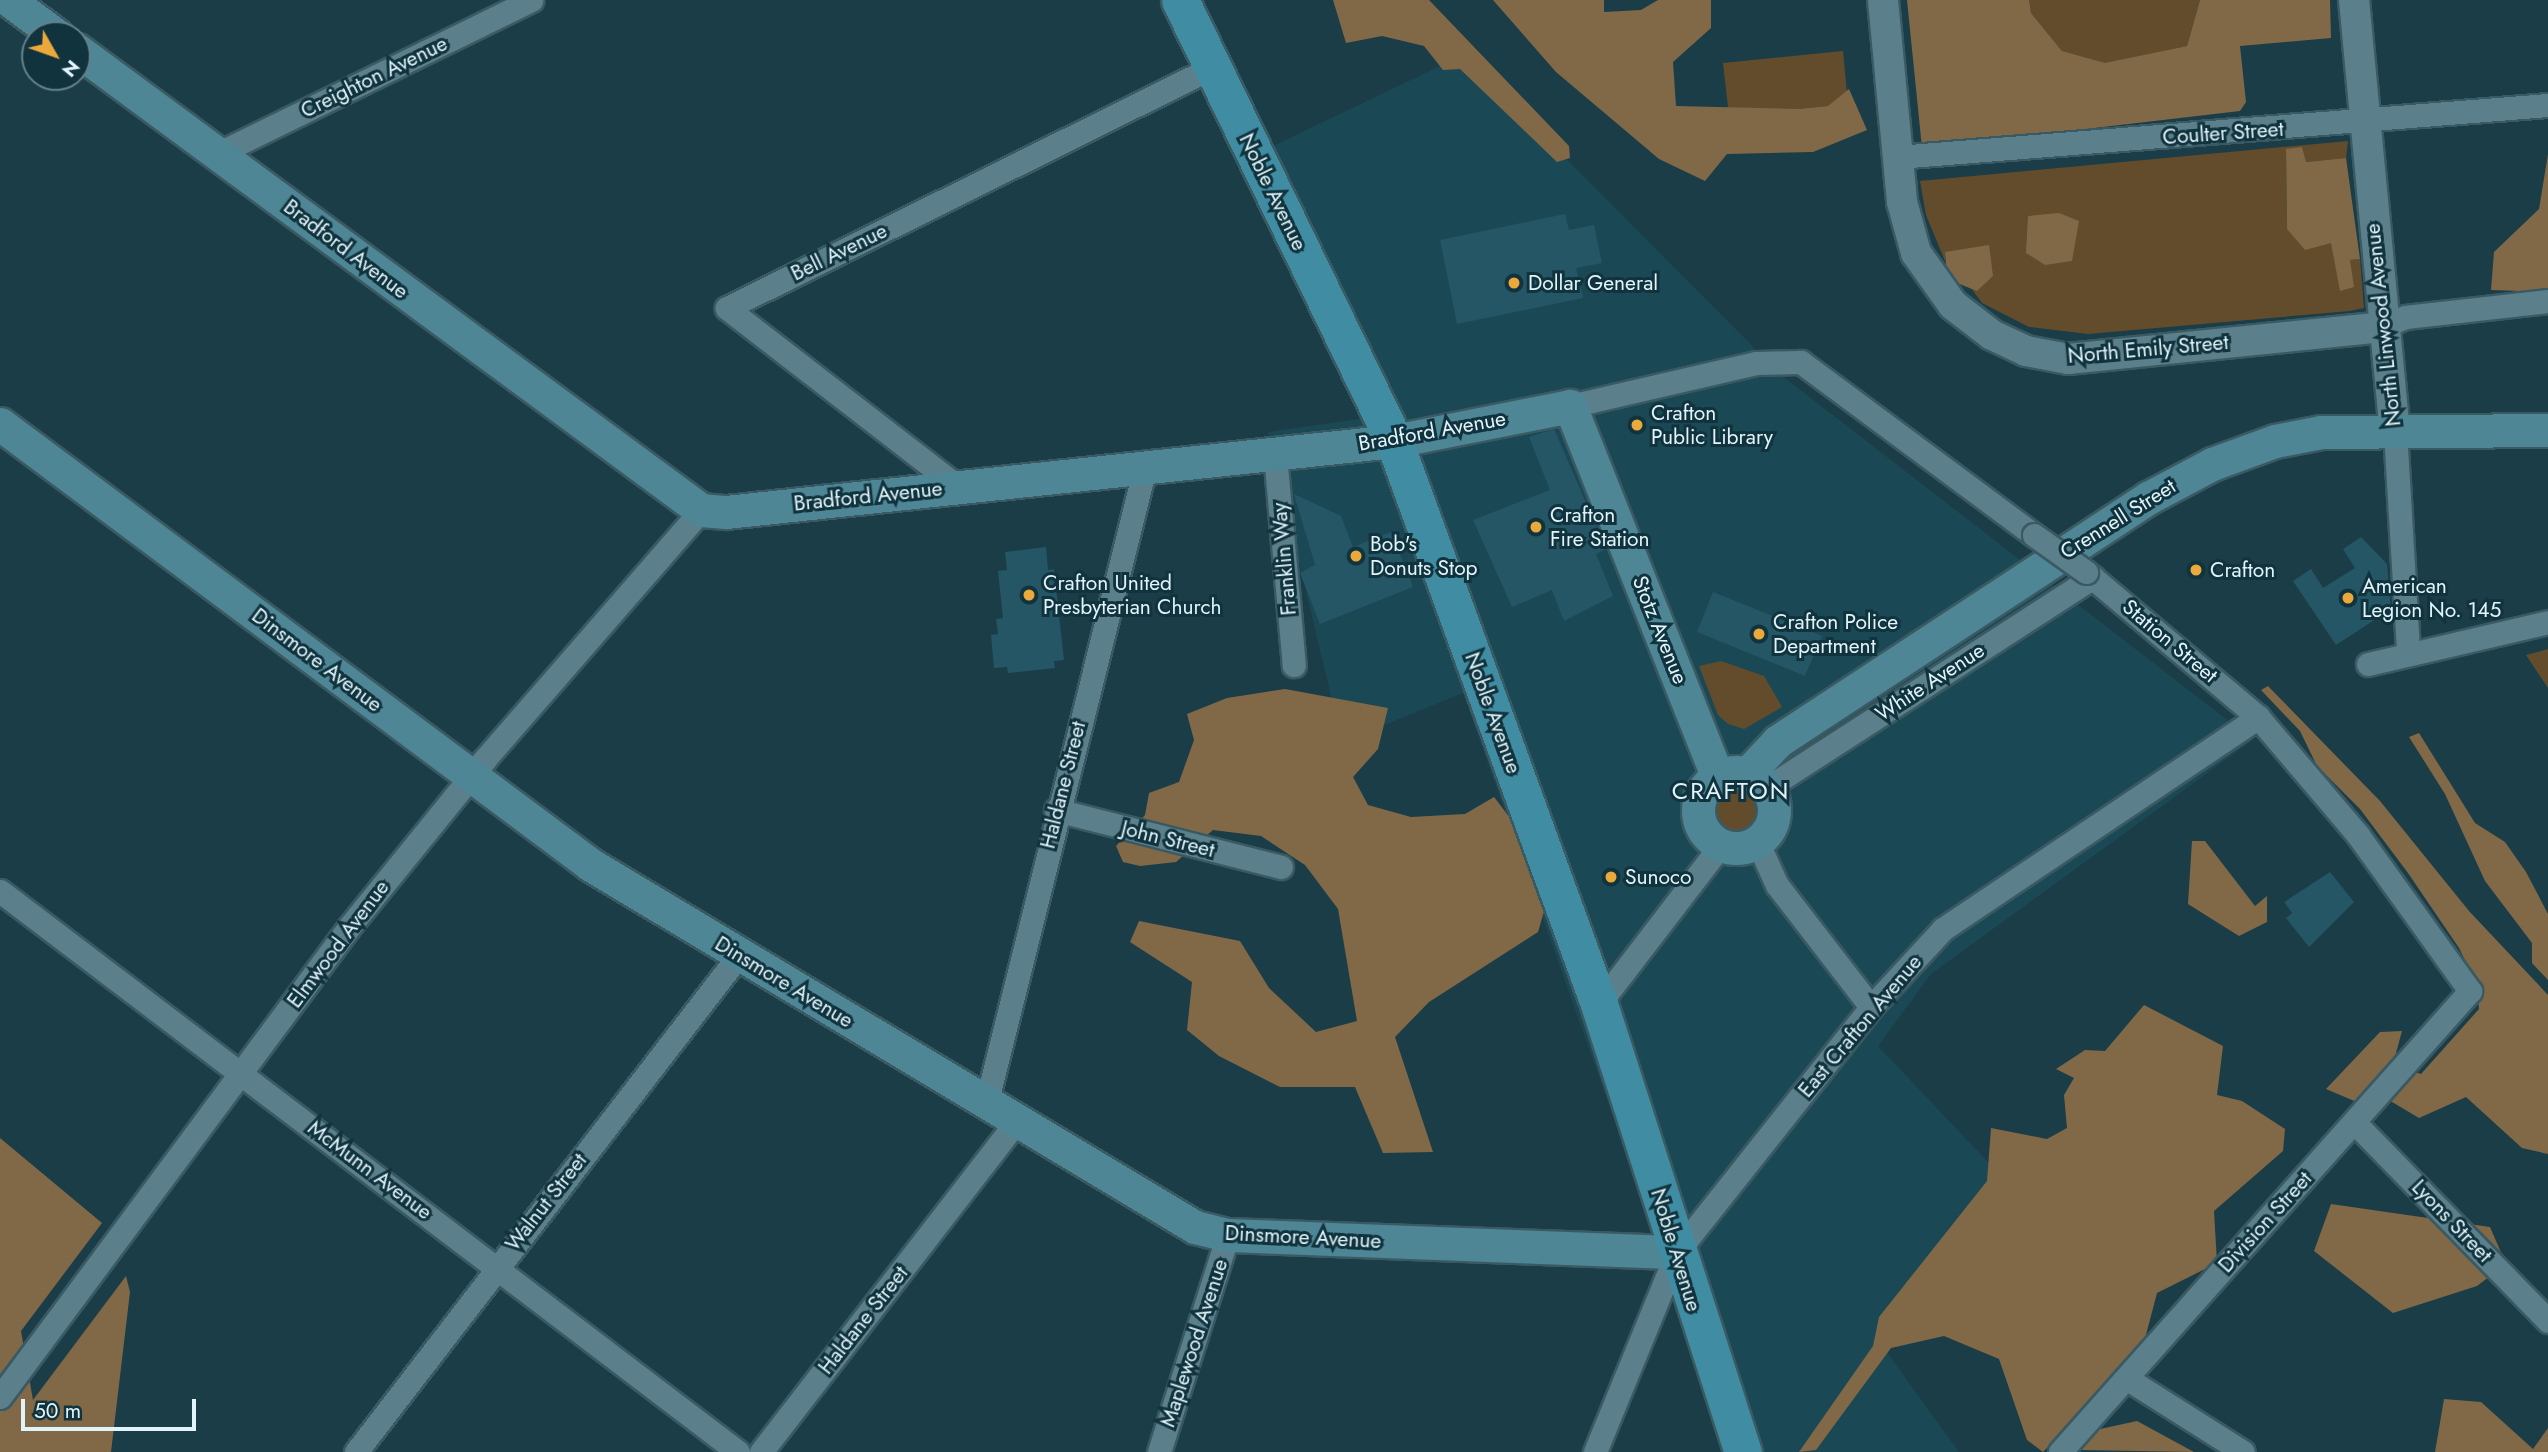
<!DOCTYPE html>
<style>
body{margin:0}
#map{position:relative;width:2548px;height:1452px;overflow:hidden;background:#1b3d48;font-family:Jost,sans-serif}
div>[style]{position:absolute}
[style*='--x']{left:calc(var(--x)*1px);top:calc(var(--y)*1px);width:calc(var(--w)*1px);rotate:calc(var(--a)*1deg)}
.built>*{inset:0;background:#1b4855}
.green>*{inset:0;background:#634c2b}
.round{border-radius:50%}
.forest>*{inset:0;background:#816947}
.building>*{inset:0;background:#255665}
.roads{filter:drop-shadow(2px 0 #3a5a63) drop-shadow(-2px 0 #3a5a63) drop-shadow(0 2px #3a5a63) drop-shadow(0 -2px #3a5a63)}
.minor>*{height:23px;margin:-11.5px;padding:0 11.5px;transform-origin:11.5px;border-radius:11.5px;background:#5c808b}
.tertiary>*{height:30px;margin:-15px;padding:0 15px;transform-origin:15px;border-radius:15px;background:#5c808b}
.secondary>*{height:33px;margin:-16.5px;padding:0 16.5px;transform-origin:16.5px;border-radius:16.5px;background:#4e8696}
.secondary>.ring{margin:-16.5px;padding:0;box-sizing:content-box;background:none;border:33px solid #4e8696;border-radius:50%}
.primary>*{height:37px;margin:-18.5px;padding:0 18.5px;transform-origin:18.5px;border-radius:18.5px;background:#408ca2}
.bridges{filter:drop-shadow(2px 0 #3a5a63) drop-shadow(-2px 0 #3a5a63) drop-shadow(0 2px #3a5a63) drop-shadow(0 -2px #3a5a63)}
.minor-bridge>*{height:23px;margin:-11.5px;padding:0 11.5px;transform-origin:11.5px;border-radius:11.5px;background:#5c808b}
.dots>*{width:19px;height:19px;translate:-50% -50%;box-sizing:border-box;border:4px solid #10333d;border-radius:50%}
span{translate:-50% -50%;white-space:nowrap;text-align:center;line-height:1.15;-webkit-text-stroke:6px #10333d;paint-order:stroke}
.street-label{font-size:21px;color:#e1f4fb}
.poi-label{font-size:21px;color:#e1f4fb}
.left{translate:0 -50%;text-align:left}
.quarter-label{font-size:24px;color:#e1f4fb;letter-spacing:2px}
.north{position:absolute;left:21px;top:21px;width:70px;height:70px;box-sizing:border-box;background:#10333d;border:2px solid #648089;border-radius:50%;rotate:130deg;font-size:19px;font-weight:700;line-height:28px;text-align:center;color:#e1f4fb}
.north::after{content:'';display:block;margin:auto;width:24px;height:32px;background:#eca93b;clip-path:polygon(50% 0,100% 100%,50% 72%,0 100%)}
.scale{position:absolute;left:21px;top:1399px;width:175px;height:32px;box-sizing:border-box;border:4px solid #e1f4fb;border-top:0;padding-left:9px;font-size:21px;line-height:24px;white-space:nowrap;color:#e1f4fb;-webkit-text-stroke:5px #10333d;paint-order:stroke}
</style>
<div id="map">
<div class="built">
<div style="clip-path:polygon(1463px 55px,1781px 375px,2253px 740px,1931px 974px,1878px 1046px,2002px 1177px,1875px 1336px,1959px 1452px,1732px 1452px,1463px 693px,1342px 742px,1268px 432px,1401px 413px,1273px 146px)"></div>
</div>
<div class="green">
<div style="clip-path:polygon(2029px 0,2200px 0,2187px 46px,2105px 64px,2062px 51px,2031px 13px)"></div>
<div style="clip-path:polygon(1843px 51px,1848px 104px,1729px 116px,1723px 63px)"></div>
<div style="clip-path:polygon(2348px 141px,2346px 158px,2306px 162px,2286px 149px,2286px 156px,2287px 229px,2331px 242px,2350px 260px,2360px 259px,2364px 308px,2350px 311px,2088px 334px,2029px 327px,1982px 303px,1945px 252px,1945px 261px,1926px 215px,1920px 181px)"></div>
<div style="clip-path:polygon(2548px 649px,2548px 688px,2526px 655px)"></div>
<div style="clip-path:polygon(1721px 661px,1764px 676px,1782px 707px,1744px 729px,1728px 724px,1718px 715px,1699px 666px)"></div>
<div class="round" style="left:1715px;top:790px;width:42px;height:42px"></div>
</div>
<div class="forest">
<div style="clip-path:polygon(1333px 0,1429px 0,1569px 146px,1570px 158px,1557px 162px,1460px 69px,1443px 70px,1424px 46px,1382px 36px,1346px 43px)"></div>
<div style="clip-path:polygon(1493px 0,1604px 0,1604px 12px,1641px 10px,1658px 0,1711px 0,1711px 28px,1673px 62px,1676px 106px,1798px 109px,1828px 106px,1849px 89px,1867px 130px,1813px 152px,1727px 154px,1705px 181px,1659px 159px,1556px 72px)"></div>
<div style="clip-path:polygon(1907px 0,2029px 0,2031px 13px,2062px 51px,2105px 63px,2187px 46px,2200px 0,2330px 0,2331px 38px,2240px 46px,2246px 102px,2240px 111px,1922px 148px)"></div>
<div style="clip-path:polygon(2302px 147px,2306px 162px,2346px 158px,2360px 259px,2350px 260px,2354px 287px,2340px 291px,2331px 243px,2305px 250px,2287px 229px,2286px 149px)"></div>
<div style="clip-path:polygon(2548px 154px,2548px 292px,2491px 290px,2494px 252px,2539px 209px)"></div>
<div style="clip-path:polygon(2059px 213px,2079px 221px,2072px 261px,2045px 265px,2026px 253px,2028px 216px)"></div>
<div style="clip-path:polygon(1989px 245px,1993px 276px,1977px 291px,1947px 279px,1945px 252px)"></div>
<div style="clip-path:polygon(2268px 686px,2380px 801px,2469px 911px,2548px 995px,2548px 1154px,2522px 1148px,2466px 1097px,2419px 1118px,2372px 1090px,2359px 1103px,2326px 1089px,2380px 1032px,2402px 1031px,2393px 1064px,2421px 1074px,2479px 1009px,2477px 985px,2459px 948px,2408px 873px,2360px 809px,2317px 766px,2300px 731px,2261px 690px)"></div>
<div style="clip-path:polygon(1285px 689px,1388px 708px,1378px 749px,1353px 777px,1368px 805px,1411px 817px,1465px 814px,1494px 797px,1517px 827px,1545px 908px,1538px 932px,1429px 1002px,1395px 1037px,1433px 1152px,1383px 1153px,1355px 1087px,1280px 1087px,1219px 1056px,1187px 1030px,1192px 982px,1130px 942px,1139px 921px,1240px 941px,1269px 988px,1316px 1032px,1357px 1021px,1338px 909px,1305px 865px,1261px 836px,1213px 830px,1176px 862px,1140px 866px,1123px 862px,1116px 846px,1145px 815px,1149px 793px,1179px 782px,1194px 740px,1187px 714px,1227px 698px)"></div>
<div style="clip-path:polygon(2419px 733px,2475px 823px,2505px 842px,2526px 872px,2548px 914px,2548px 980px,2532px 963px,2532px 943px,2485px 881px,2445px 794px,2409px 737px)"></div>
<div style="clip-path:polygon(2192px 841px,2205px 841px,2255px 906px,2267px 896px,2267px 922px,2239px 936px,2188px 904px)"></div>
<div style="clip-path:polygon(2144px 1005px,2223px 1046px,2217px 1095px,2242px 1101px,2285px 1129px,2283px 1151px,2214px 1211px,2217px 1263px,2157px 1293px,2142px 1350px,2043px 1452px,2027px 1440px,1999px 1359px,1944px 1336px,1891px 1348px,1816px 1450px,1799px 1452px,1873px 1346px,1879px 1317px,1987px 1181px,1991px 1128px,2047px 1139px,2067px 1128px,2064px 1095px,2074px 1078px,2056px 1069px,2085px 1050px,2105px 1051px)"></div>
<div style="clip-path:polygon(0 1138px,102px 1223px,21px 1331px,33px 1400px,126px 1276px,130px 1292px,111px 1452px,0 1452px)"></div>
<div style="clip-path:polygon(2331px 1204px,2490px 1227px,2506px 1264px,2477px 1286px,2393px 1313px,2314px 1251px)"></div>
<div style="clip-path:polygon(2444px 1399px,2481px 1402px,2533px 1449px,2548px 1428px,2548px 1452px,2435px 1452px)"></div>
<div style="clip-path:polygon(2137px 1421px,2194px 1452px,2081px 1450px,2091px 1431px)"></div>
</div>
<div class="building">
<div style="clip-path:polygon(1565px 214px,1569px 230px,1594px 225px,1602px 263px,1576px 268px,1583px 298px,1457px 324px,1440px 240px)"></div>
<div style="clip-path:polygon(1554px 429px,1606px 549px,1596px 554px,1613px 596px,1564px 621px,1552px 590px,1512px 607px,1473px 520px,1550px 490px,1529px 437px)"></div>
<div style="clip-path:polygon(1294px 494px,1341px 516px,1353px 547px,1391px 532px,1413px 587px,1320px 624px,1300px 573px,1315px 565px)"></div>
<div style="clip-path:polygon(2361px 537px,2387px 564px,2391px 609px,2336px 645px,2293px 581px,2311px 569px,2323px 588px,2355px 568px,2343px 549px)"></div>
<div style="clip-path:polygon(1046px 547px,1048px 570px,1054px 569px,1064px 660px,1054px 661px,1055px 668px,1008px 673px,1007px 667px,994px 668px,991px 635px,998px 634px,996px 619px,1003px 618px,998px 571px,1007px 570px,1005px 552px)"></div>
<div style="clip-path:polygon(1713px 592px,1822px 636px,1805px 676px,1697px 632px)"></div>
<div style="clip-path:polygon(2330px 872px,2354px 902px,2309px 947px,2286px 918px,2292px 913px,2284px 902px)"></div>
</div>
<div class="roads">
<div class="minor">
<div style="--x:217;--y:154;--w:350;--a:-26.1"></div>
<div style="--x:1897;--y:157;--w:653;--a:-4.57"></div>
<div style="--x:2382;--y:327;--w:25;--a:-23"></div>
<div style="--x:2405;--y:317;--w:144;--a:-6.4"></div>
<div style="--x:1570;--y:406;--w:191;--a:-13"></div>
<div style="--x:1756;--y:363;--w:45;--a:-1.3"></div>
<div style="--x:1801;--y:362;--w:290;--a:36.6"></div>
<div style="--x:2395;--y:431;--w:220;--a:86.6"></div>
<div style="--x:1275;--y:454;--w:212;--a:84.9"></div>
<div style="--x:957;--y:486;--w:291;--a:-142.3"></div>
<div style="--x:727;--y:308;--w:540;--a:-26.38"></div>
<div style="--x:2368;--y:664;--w:185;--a:-13.1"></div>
<div style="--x:1767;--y:788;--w:388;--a:-32.9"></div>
<div style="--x:1056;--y:810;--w:232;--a:14.2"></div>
<div style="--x:1757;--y:841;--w:48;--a:65.6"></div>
<div style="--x:1777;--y:885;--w:154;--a:52.4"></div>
<div style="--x:0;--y:891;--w:927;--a:37.24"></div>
<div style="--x:1599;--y:1004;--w:200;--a:-52.5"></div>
<div style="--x:986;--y:1104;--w:657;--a:-75.98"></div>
<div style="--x:2354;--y:1122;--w:278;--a:45.7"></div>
<div style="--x:2126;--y:1378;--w:138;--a:32.3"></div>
<div style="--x:0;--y:1397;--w:585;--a:-53.4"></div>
<div style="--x:349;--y:927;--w:215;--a:-51"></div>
<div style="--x:484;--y:760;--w:331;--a:-49"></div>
<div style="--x:356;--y:1452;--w:627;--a:-52.38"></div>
<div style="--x:761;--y:1452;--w:417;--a:-52.3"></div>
<div style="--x:1159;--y:1452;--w:228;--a:-72.4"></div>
<div style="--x:1595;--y:1452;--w:216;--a:-67.7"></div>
<div style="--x:1677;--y:1252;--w:313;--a:-51.6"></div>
<div style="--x:1871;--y:1007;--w:106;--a:-47.3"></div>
<div style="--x:1943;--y:929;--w:380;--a:-33.9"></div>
<div style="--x:2060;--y:1452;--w:617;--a:-48.35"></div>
<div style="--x:2470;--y:991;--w:192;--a:-125.7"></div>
<div style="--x:2358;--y:835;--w:155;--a:-130.3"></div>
<div style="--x:2258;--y:717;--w:225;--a:-139.9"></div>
</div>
<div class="tertiary">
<div style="--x:1883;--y:0;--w:203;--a:84.6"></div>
<div style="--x:1902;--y:202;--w:53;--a:74.6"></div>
<div style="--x:1916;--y:253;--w:64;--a:54.6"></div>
<div style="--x:1953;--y:305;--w:49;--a:37.6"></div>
<div style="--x:1992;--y:335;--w:38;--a:25"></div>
<div style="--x:2026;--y:351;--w:43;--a:10.8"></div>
<div style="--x:2068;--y:359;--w:316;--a:-5.8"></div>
<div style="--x:2354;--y:0;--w:433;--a:84.6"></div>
</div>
<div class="secondary">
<div style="--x:9;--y:0;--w:59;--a:36.7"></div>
<div style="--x:77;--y:50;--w:775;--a:36.4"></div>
<div style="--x:701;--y:510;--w:25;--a:5"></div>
<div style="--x:726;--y:512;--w:672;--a:-6.07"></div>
<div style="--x:1394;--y:441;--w:179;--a:-11.2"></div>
<div style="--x:1570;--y:406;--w:399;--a:68.3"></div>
<div style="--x:0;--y:424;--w:737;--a:36.73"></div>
<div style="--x:591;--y:865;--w:704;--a:30.94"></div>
<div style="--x:1195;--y:1227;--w:34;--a:14"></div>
<div style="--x:1228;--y:1235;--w:449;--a:2.2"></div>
<div class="ring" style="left:1698px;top:772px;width:43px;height:43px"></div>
<div style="--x:1747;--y:774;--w:45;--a:-46.8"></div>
<div style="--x:1778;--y:741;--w:443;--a:-33.3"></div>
<div style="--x:2148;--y:498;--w:72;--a:-28"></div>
<div style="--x:2212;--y:464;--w:67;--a:-20.1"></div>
<div style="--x:2275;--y:441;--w:47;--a:-11.1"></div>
<div style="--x:2321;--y:432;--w:227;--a:-0.5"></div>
</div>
<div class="primary">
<div style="--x:1180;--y:0;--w:490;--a:64.1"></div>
<div style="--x:1394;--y:441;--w:599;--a:69.99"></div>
<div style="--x:1599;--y:1004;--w:471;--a:72.2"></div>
</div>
</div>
<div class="bridges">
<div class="minor-bridge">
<div style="--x:2034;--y:535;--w:64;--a:35.4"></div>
</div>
</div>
<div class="dots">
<div style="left:1514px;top:283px;background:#eca93b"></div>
<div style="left:1637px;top:425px;background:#eca93b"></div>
<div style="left:1536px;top:527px;background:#eca93b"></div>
<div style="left:1356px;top:556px;background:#eca93b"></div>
<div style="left:2196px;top:570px;background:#eca93b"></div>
<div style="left:1029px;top:595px;background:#eca93b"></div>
<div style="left:2348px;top:598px;background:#eca93b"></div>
<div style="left:1759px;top:634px;background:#eca93b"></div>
<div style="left:1611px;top:877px;background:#eca93b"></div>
</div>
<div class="street-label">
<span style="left:374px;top:77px;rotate:-26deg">Creighton Avenue</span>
<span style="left:2223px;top:133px;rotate:-4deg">Coulter Street</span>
<span style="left:1273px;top:192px;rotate:64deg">Noble Avenue</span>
<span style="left:346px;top:249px;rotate:37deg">Bradford Avenue</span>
<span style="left:839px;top:252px;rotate:-26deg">Bell Avenue</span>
<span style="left:2383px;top:325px;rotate:-96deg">North Linwood Avenue</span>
<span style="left:2148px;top:349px;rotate:-5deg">North Emily Street</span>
<span style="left:1432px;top:431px;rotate:-10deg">Bradford Avenue</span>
<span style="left:868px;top:496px;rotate:-6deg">Bradford Avenue</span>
<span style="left:2118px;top:519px;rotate:-32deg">Crennell Street</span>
<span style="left:1284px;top:559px;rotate:-95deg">Franklin Way</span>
<span style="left:1660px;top:630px;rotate:68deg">Stotz Avenue</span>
<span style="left:2170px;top:641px;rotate:40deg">Station Street</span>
<span style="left:317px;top:660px;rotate:37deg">Dinsmore Avenue</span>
<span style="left:1930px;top:682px;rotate:-33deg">White Avenue</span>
<span style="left:1493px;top:713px;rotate:70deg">Noble Avenue</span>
<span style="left:1063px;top:785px;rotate:-76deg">Haldane Street</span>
<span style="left:1168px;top:839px;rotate:14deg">John Street</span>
<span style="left:338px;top:944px;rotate:-53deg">Elmwood Avenue</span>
<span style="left:784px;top:982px;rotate:31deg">Dinsmore Avenue</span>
<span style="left:1860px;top:1026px;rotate:-50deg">East Crafton Avenue</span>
<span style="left:370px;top:1170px;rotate:37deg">McMunn Avenue</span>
<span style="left:546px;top:1202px;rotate:-52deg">Walnut Street</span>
<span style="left:2452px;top:1221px;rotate:46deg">Lyons Street</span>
<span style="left:2265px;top:1222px;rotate:-48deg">Division Street</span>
<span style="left:1303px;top:1237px;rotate:3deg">Dinsmore Avenue</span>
<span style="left:1676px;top:1250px;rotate:73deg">Noble Avenue</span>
<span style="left:863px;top:1320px;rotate:-52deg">Haldane Street</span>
<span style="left:1194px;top:1343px;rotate:-72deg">Maplewood Avenue</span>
</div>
<div class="poi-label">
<span class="left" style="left:1528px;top:283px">Dollar General</span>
<span class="left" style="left:1651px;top:425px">Crafton<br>Public Library</span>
<span class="left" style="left:1550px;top:527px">Crafton<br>Fire Station</span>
<span class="left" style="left:1370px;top:556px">Bob's<br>Donuts Stop</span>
<span class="left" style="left:2210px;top:570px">Crafton</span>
<span class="left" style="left:1043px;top:595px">Crafton United<br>Presbyterian Church</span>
<span class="left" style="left:2362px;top:598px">American<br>Legion No. 145</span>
<span class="left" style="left:1773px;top:634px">Crafton Police<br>Department</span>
<span class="left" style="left:1625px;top:877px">Sunoco</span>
</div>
<div class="quarter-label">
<span style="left:1731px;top:791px">CRAFTON</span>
</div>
<div class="north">N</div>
<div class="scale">50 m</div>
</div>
